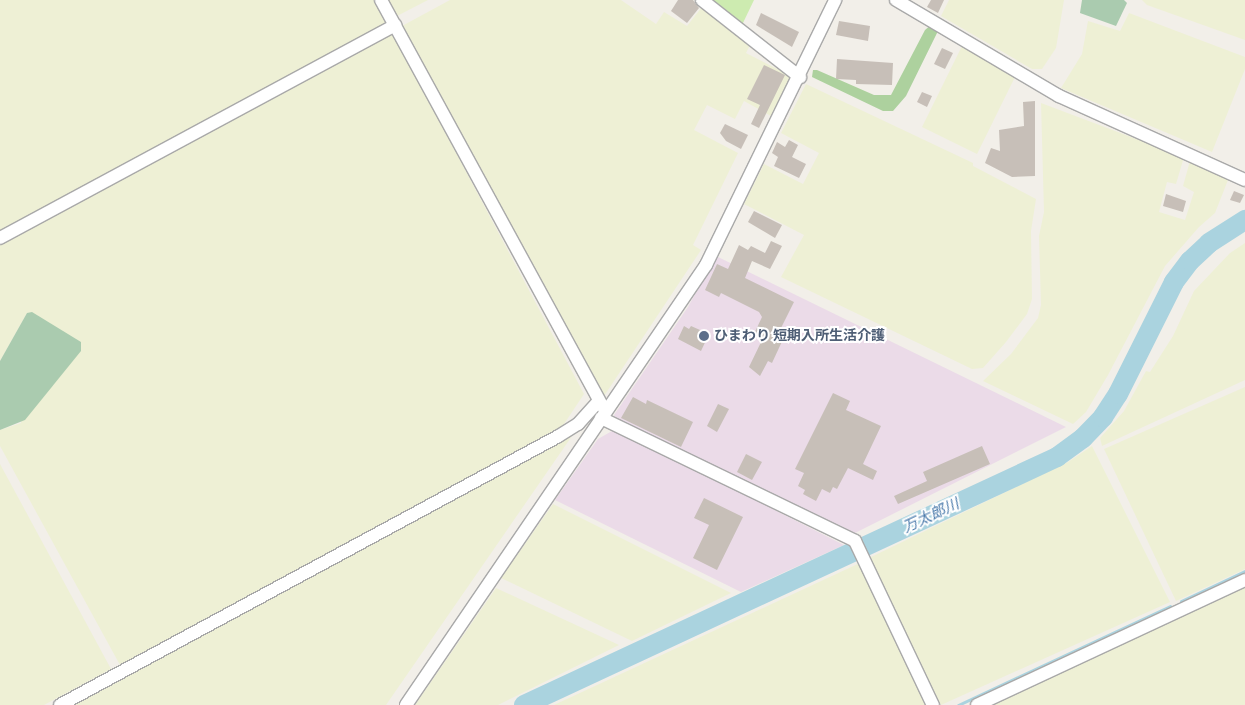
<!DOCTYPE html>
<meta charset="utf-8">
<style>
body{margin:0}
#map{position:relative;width:1245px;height:705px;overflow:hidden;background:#f2efe9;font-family:"Fira Sans Condensed","Noto Sans JP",sans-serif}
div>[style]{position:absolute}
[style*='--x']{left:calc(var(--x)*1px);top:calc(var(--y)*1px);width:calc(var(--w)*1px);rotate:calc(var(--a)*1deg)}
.industrial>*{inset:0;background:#ebdbe8}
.farmland>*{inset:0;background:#eef0d5}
.grass>*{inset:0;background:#cdebb0}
.forest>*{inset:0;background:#add19e}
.cemetery>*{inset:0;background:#aacbaf}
.stream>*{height:3px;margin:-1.5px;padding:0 1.5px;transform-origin:1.5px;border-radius:1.5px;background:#aad3df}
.river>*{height:20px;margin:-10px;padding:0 10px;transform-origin:10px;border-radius:10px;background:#aad3df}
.building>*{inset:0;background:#c7bfb8}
.roads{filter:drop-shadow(1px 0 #a9a9a9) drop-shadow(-1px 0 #a9a9a9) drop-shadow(0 1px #a9a9a9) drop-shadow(0 -1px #a9a9a9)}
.minor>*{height:12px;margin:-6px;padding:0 6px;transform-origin:6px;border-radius:6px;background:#fff}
.dots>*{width:14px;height:14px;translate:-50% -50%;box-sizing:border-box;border:2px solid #fff;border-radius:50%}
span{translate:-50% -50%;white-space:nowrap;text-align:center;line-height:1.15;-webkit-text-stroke:4px #fff;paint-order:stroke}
.service-label{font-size:14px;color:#4e5e75;font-weight:700}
.left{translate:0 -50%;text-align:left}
.water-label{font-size:15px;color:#4a7aab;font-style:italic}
</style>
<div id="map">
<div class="industrial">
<div style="clip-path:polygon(716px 256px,1066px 427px,855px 533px,616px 421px,614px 415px,688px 307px)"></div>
<div style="clip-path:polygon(612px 431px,642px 443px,844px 545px,741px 592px,555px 500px,598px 439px)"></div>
</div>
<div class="farmland">
<div style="clip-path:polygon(0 0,374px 0,386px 23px,0 231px)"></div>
<div style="clip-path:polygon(388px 0,428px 0,397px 16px)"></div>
<div style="clip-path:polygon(450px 0,621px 0,656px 24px,664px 12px,687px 26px,702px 7px,751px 43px,746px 53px,791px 76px,771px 116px,744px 101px,735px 119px,707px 105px,694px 130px,738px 153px,693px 245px,701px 250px,604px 396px,599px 393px,402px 26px)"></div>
<div style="clip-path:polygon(949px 0,1064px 0,1056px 48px,1042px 69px,1032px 69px,941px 16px)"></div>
<div style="clip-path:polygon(1142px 0,1245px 0,1245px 40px,1147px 5px)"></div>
<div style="clip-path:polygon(1129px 13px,1245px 57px,1245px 69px,1212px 152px,1061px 88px,1082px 54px,1088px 21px,1120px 31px)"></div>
<div style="clip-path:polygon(392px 32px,584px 394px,562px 427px,120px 665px,0 446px,0 430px,21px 423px,27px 313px,0 361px,0 243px)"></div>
<div style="clip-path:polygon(962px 46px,1015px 77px,977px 154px,922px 127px)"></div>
<div style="clip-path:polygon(806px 84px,973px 163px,973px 166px,1036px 199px,1031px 231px,1032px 299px,1027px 314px,1006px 342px,983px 368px,972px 369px,781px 277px,804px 235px,744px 204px,764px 164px,803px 184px,819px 153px,781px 133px)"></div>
<div style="clip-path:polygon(1041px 103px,1184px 157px,1176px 184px,1167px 182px,1159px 212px,1185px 220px,1194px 192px,1183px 186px,1190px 161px,1228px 180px,1215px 213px,1199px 227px,1165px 266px,1108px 375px,1086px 412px,1073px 424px,983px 381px,1011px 354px,1038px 318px,1041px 305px,1039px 236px,1044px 212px)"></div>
<div style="clip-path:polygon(1245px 243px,1245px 380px,1102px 446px,1100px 438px,1124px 411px,1146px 371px,1150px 372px,1173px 336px,1194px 291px,1230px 253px)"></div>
<div style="clip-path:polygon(1245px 387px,1245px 569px,1176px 601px,1104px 449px)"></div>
<div style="clip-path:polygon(572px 436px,386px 705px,73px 705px,116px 682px)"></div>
<div style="clip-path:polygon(1092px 446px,1170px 602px,941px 705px,869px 558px,1068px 462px)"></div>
<div style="clip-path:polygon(0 464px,111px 669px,44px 705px,0 705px)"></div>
<div style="clip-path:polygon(553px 504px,731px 593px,632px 641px,501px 578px)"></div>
<div style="clip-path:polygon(862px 562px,928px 705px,554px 705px)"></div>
<div style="clip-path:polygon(1245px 586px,1245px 705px,988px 705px)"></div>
<div style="clip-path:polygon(496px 588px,619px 645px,498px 705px,415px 705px)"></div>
</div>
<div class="grass">
<div style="clip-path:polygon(710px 0,754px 0,742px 25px)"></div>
</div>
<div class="forest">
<div style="clip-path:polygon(932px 24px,938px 31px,906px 96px,893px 111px,883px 111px,812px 77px,813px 70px,817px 70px,874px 95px,891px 95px,925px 30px)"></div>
</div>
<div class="cemetery">
<div style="clip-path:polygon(1082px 0,1124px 0,1127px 3px,1116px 26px,1080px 13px)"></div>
<div style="clip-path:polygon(32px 312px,81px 342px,81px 351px,25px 420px,0 430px,0 361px,27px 313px)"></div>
</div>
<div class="stream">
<div style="--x:1181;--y:601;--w:71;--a:-25.1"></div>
<div style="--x:958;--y:705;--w:234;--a:-25"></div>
</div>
<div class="river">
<div style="--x:524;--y:705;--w:588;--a:-24.95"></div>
<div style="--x:1057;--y:457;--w:32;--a:-36"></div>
<div style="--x:1083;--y:438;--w:29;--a:-46"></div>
<div style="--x:1103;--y:417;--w:27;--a:-57"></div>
<div style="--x:1118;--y:394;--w:125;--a:-63.4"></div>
<div style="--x:1174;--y:282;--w:26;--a:-53"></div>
<div style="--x:1190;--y:261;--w:26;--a:-43"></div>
<div style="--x:1209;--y:243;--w:43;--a:-32.6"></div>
</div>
<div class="building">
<div style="clip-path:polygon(678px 0,693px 0,699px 8px,687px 23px,671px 11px)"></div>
<div style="clip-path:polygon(931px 0,944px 0,938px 13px,927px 7px)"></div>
<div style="clip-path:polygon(761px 13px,799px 32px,792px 47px,756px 25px)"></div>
<div style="clip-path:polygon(839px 21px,870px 26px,868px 41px,836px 35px)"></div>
<div style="clip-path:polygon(942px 48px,953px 53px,945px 69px,934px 64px)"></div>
<div style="clip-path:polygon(837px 59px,893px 63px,892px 85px,856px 84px,856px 80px,836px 79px)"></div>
<div style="clip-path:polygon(764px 65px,785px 75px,759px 128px,751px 124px,760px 105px,747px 99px)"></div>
<div style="clip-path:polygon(922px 92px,932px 96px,927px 107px,917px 102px)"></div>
<div style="clip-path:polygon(1035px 101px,1035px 176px,1012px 177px,985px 163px,991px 148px,1000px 151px,999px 130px,1024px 126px,1023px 102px)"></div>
<div style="clip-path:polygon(725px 124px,748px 135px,741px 149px,726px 141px,720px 133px)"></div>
<div style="clip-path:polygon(789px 140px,798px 145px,792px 157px,806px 164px,799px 178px,774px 166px,778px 157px,772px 153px,777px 142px,785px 147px)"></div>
<div style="clip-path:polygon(1234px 191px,1244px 195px,1240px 203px,1230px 200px)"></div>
<div style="clip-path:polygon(1166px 194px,1186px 201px,1183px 212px,1163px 206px)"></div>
<div style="clip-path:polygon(754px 211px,782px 225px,775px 238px,748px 222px)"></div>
<div style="clip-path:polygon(771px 241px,782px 246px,770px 269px,752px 261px,745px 278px,794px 302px,779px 332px,785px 335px,772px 363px,768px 361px,760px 376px,749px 367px,763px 338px,754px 334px,762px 317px,759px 312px,721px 293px,719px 297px,705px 290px,717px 264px,728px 269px,739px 245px,748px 250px,751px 246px,765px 253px)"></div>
<div style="clip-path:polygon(684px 326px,689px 329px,691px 326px,709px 334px,701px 351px,678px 339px)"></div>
<div style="clip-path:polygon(833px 393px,850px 401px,846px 410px,881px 426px,863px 464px,877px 471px,873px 480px,848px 468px,837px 489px,833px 487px,830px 493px,822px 489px,816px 501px,803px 494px,805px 490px,798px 486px,804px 473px,795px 469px)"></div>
<div style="clip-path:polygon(633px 397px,646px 404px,647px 400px,693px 422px,681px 447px,621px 418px)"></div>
<div style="clip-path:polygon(718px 404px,729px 409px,717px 432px,707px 426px)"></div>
<div style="clip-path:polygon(982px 446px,990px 464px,898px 504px,894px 496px,927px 481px,923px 472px)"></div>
<div style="clip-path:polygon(746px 454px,762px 462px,752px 480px,737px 472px)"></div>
<div style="clip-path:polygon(704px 498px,743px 517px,717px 570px,693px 558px,709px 525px,694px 518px)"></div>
</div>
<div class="roads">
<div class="minor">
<div style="--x:381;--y:0;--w:464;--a:61.4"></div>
<div style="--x:702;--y:0;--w:125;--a:38.2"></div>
<div style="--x:896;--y:0;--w:189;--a:30.5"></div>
<div style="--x:1059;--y:96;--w:204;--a:24.3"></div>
<div style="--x:0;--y:238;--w:449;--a:-28.3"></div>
<div style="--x:601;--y:418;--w:282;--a:25.8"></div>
<div style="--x:855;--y:541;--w:182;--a:64.6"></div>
<div style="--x:60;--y:705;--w:565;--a:-28.34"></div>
<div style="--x:557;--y:437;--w:25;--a:-32"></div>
<div style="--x:578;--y:424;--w:30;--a:-48"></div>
<div style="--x:406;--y:705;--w:533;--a:-55.71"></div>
<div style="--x:706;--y:265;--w:295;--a:-64"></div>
<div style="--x:977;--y:705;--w:296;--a:-25"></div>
</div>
</div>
<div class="dots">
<div style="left:704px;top:336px;background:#5c6f8a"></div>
</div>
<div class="service-label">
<span class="left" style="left:714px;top:336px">ひまわり 短期入所生活介護</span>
</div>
<div class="water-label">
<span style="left:931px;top:516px;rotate:-25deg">万太郎川</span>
</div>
</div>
